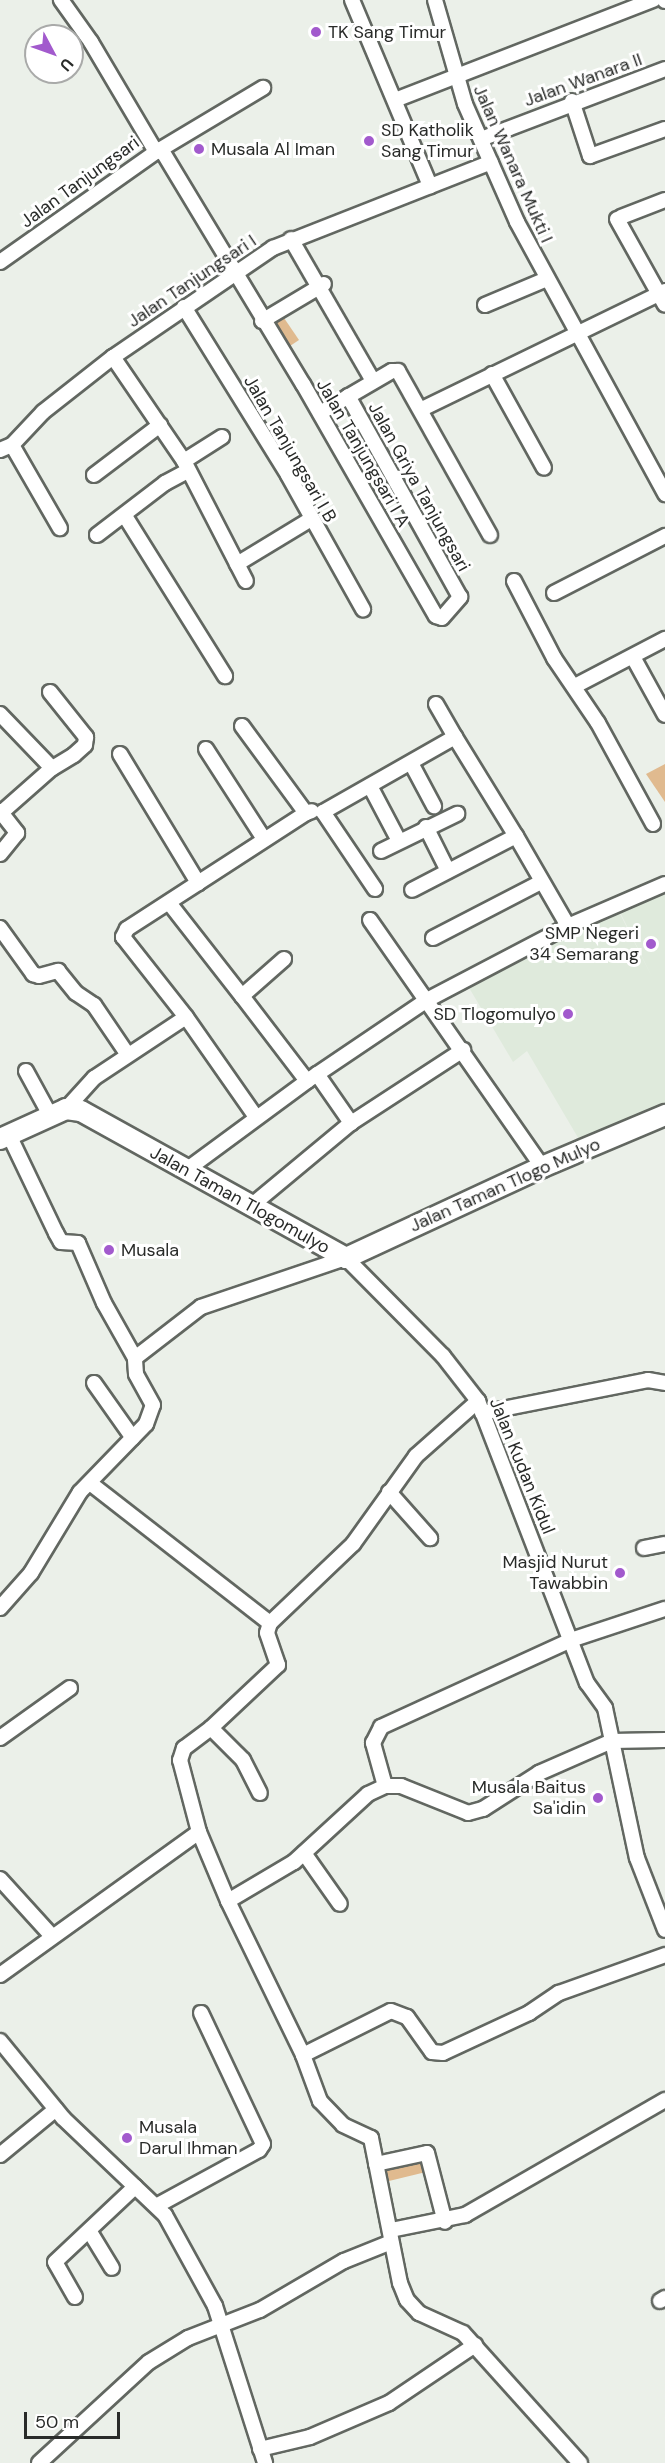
<!DOCTYPE html>
<style>
body{margin:0}
#map{position:relative;width:665px;height:2463px;overflow:hidden;background:#ebf0e9;font-family:"DM Sans",sans-serif}
div>[style]{position:absolute}
[style*='--x']{left:calc(var(--x)*1px);top:calc(var(--y)*1px);width:calc(var(--w)*1px);rotate:calc(var(--a)*1deg)}
.built>*{inset:0;background:#dfeadc}
.green>*{inset:0;background:#e0ba8f}
.roads{filter:drop-shadow(2px 0 #626761) drop-shadow(-2px 0 #626761) drop-shadow(0 2px #626761) drop-shadow(0 -2px #626761)}
.street>*{height:14px;margin:-7px;padding:0 7px;transform-origin:7px;border-radius:7px;background:#fff}
.secondary>*{height:20px;margin:-10px;padding:0 10px;transform-origin:10px;border-radius:10px;background:#fff}
.dots>*{width:16px;height:16px;translate:-50% -50%;box-sizing:border-box;border:3px solid #fff;border-radius:50%}
span{translate:-50% -50%;white-space:nowrap;text-align:center;line-height:1.15;-webkit-text-stroke:6px #fff;paint-order:stroke}
.poi-label{font-size:18px;color:#292b29}
.left{translate:0 -50%;text-align:left}
.right{translate:-100% -50%;text-align:right}
.street-label{font-size:18px;color:#292b29}
.north{position:absolute;left:24px;top:24px;width:60px;height:60px;box-sizing:border-box;background:#fff;border:2px solid #a9aaa9;border-radius:50%;rotate:131deg;font-size:16px;font-weight:700;line-height:24px;text-align:center;color:#292b29}
.north::after{content:'';display:block;margin:auto;width:21px;height:27px;background:#a25acd;clip-path:polygon(50% 0,100% 100%,50% 72%,0 100%)}
.scale{position:absolute;left:24px;top:2412px;width:96px;height:27px;box-sizing:border-box;border:3px solid #292b29;border-top:0;padding-left:8px;font-size:18px;line-height:21px;white-space:nowrap;color:#292b29;-webkit-text-stroke:4px #fff;paint-order:stroke}
</style>
<div id="map">
<div class="built">
<div style="clip-path:polygon(665px 890px,665px 1105px,580px 1141px,527px 1051px,513px 1062px,468px 986px,619px 912px,652px 977px,620px 912px)"></div>
</div>
<div class="green">
<div style="clip-path:polygon(282px 315px,299px 340px,287px 348px,270px 323px)"></div>
<div style="clip-path:polygon(665px 764px,665px 802px,646px 774px)"></div>
<div style="clip-path:polygon(423px 2156px,426px 2172px,389px 2181px,385px 2165px)"></div>
</div>
<div class="roads">
<div class="street">
<div style="--x:352;--y:0;--w:202;--a:67.2"></div>
<div style="--x:435;--y:0;--w:108;--a:73.9"></div>
<div style="--x:465;--y:104;--w:129;--a:66.2"></div>
<div style="--x:517;--y:222;--w:310;--a:61.4"></div>
<div style="--x:665;--y:0;--w:1;--a:90"></div>
<div style="--x:395;--y:100;--w:277;--a:-21.2"></div>
<div style="--x:572;--y:101;--w:58;--a:71.9"></div>
<div style="--x:590;--y:156;--w:80;--a:-19.8"></div>
<div style="--x:481;--y:139;--w:197;--a:-20.8"></div>
<div style="--x:161;--y:149;--w:275;--a:58.9"></div>
<div style="--x:303;--y:384;--w:267;--a:60.2"></div>
<div style="--x:436;--y:616;--w:6;--a:18"></div>
<div style="--x:442;--y:618;--w:28;--a:-49"></div>
<div style="--x:460;--y:597;--w:230;--a:-119.1"></div>
<div style="--x:156;--y:152;--w:125;--a:-30.9"></div>
<div style="--x:621;--y:217;--w:47;--a:-21.1"></div>
<div style="--x:617;--y:219;--w:98;--a:60.8"></div>
<div style="--x:291;--y:239;--w:164;--a:60"></div>
<div style="--x:0;--y:262;--w:191;--a:-35.2"></div>
<div style="--x:156;--y:152;--w:128;--a:-120.6"></div>
<div style="--x:91;--y:42;--w:52;--a:-125.5"></div>
<div style="--x:485;--y:305;--w:67;--a:-22.8"></div>
<div style="--x:184;--y:307;--w:198;--a:58.2"></div>
<div style="--x:288;--y:475;--w:154;--a:60.8"></div>
<div style="--x:262;--y:321;--w:72;--a:-30.8"></div>
<div style="--x:113;--y:357;--w:126;--a:55.7"></div>
<div style="--x:184;--y:461;--w:135;--a:62.7"></div>
<div style="--x:492;--y:374;--w:107;--a:61"></div>
<div style="--x:422;--y:409;--w:270;--a:-25.9"></div>
<div style="--x:320;--y:413;--w:83;--a:-30.3"></div>
<div style="--x:392;--y:371;--w:6;--a:0"></div>
<div style="--x:398;--y:371;--w:188;--a:60.7"></div>
<div style="--x:12;--y:445;--w:96;--a:60"></div>
<div style="--x:0;--y:450;--w:13;--a:-23"></div>
<div style="--x:12;--y:445;--w:45;--a:-46.8"></div>
<div style="--x:43;--y:412;--w:89;--a:-38.2"></div>
<div style="--x:113;--y:357;--w:194;--a:-34.3"></div>
<div style="--x:273;--y:248;--w:234;--a:-21.5"></div>
<div style="--x:184;--y:461;--w:45;--a:-32.3"></div>
<div style="--x:94;--y:475;--w:83;--a:-37.1"></div>
<div style="--x:125;--y:516;--w:189;--a:58"></div>
<div style="--x:97;--y:535;--w:86;--a:-37.4"></div>
<div style="--x:165;--y:483;--w:26;--a:-28"></div>
<div style="--x:237;--y:564;--w:87;--a:-31.3"></div>
<div style="--x:514;--y:581;--w:87;--a:62.5"></div>
<div style="--x:554;--y:658;--w:78;--a:55.9"></div>
<div style="--x:598;--y:723;--w:115;--a:61.4"></div>
<div style="--x:554;--y:593;--w:125;--a:-27.2"></div>
<div style="--x:633;--y:657;--w:66;--a:61.1"></div>
<div style="--x:575;--y:686;--w:102;--a:-27.6"></div>
<div style="--x:50;--y:692;--w:58;--a:51.3"></div>
<div style="--x:86;--y:737;--w:8;--a:97"></div>
<div style="--x:85;--y:745;--w:15;--a:138"></div>
<div style="--x:74;--y:755;--w:26;--a:149"></div>
<div style="--x:436;--y:704;--w:38;--a:60"></div>
<div style="--x:0;--y:714;--w:75;--a:46.1"></div>
<div style="--x:52;--y:768;--w:68;--a:138.6"></div>
<div style="--x:242;--y:726;--w:108;--a:53.7"></div>
<div style="--x:306;--y:813;--w:6;--a:-18"></div>
<div style="--x:206;--y:749;--w:107;--a:57.2"></div>
<div style="--x:120;--y:754;--w:151;--a:58.8"></div>
<div style="--x:198;--y:883;--w:85;--a:147.1"></div>
<div style="--x:127;--y:929;--w:9;--a:117"></div>
<div style="--x:123;--y:937;--w:102;--a:51.8"></div>
<div style="--x:186;--y:1017;--w:122;--a:55"></div>
<div style="--x:411;--y:763;--w:49;--a:61.9"></div>
<div style="--x:370;--y:786;--w:62;--a:62.2"></div>
<div style="--x:0;--y:811;--w:28;--a:52"></div>
<div style="--x:17;--y:833;--w:27;--a:129"></div>
<div style="--x:426;--y:827;--w:49;--a:63.4"></div>
<div style="--x:381;--y:851;--w:85;--a:-26"></div>
<div style="--x:198;--y:883;--w:129;--a:-32.9"></div>
<div style="--x:375;--y:889;--w:93;--a:-124"></div>
<div style="--x:323;--y:812;--w:152;--a:-29.6"></div>
<div style="--x:455;--y:737;--w:116;--a:58.4"></div>
<div style="--x:170;--y:904;--w:117;--a:52"></div>
<div style="--x:370;--y:920;--w:301;--a:55.1"></div>
<div style="--x:568;--y:926;--w:106;--a:-23.4"></div>
<div style="--x:0;--y:928;--w:57;--a:54.3"></div>
<div style="--x:33;--y:974;--w:6;--a:18"></div>
<div style="--x:39;--y:976;--w:20;--a:-15"></div>
<div style="--x:58;--y:971;--w:28;--a:51"></div>
<div style="--x:76;--y:993;--w:22;--a:34"></div>
<div style="--x:94;--y:1005;--w:60;--a:55.8"></div>
<div style="--x:433;--y:938;--w:122;--a:-27.4"></div>
<div style="--x:284;--y:959;--w:56;--a:138.6"></div>
<div style="--x:242;--y:996;--w:107;--a:52.6"></div>
<div style="--x:26;--y:1071;--w:50;--a:61.4"></div>
<div style="--x:317;--y:1074;--w:60;--a:55.2"></div>
<div style="--x:66;--y:1109;--w:42;--a:-47.9"></div>
<div style="--x:94;--y:1078;--w:110;--a:-33.5"></div>
<div style="--x:9;--y:1135;--w:109;--a:64.4"></div>
<div style="--x:56;--y:1233;--w:10;--a:61"></div>
<div style="--x:61;--y:1242;--w:17;--a:3"></div>
<div style="--x:78;--y:1243;--w:65;--a:66.6"></div>
<div style="--x:104;--y:1303;--w:63;--a:60.6"></div>
<div style="--x:185;--y:1171;--w:152;--a:-36.4"></div>
<div style="--x:307;--y:1081;--w:145;--a:-34"></div>
<div style="--x:427;--y:1000;--w:159;--a:-27.7"></div>
<div style="--x:568;--y:926;--w:104;--a:-120"></div>
<div style="--x:516;--y:836;--w:117;--a:152.6"></div>
<div style="--x:251;--y:1206;--w:130;--a:-39.7"></div>
<div style="--x:351;--y:1123;--w:134;--a:-33.1"></div>
<div style="--x:94;--y:1383;--w:67;--a:54.7"></div>
<div style="--x:478;--y:1401;--w:83;--a:138.4"></div>
<div style="--x:416;--y:1456;--w:108;--a:125.6"></div>
<div style="--x:353;--y:1544;--w:115;--a:136.4"></div>
<div style="--x:270;--y:1623;--w:10;--a:107"></div>
<div style="--x:267;--y:1633;--w:34;--a:71"></div>
<div style="--x:278;--y:1665;--w:92;--a:136.8"></div>
<div style="--x:211;--y:1728;--w:34;--a:143"></div>
<div style="--x:184;--y:1748;--w:13;--a:108"></div>
<div style="--x:180;--y:1760;--w:74;--a:75.2"></div>
<div style="--x:199;--y:1832;--w:75;--a:67.2"></div>
<div style="--x:228;--y:1901;--w:171;--a:64"></div>
<div style="--x:303;--y:2055;--w:49;--a:69.7"></div>
<div style="--x:320;--y:2101;--w:33;--a:46"></div>
<div style="--x:343;--y:2125;--w:31;--a:25"></div>
<div style="--x:371;--y:2138;--w:148;--a:78.7"></div>
<div style="--x:400;--y:2283;--w:18;--a:68"></div>
<div style="--x:407;--y:2300;--w:18;--a:47"></div>
<div style="--x:419;--y:2313;--w:48;--a:24.4"></div>
<div style="--x:463;--y:2333;--w:175;--a:48"></div>
<div style="--x:482;--y:1413;--w:169;--a:-11.2"></div>
<div style="--x:648;--y:1380;--w:17;--a:10"></div>
<div style="--x:90;--y:1483;--w:228;--a:37.9"></div>
<div style="--x:389;--y:1492;--w:62;--a:48.3"></div>
<div style="--x:644;--y:1548;--w:21;--a:-11"></div>
<div style="--x:0;--y:1608;--w:47;--a:-48.5"></div>
<div style="--x:31;--y:1573;--w:95;--a:-58.8"></div>
<div style="--x:80;--y:1492;--w:95;--a:-45.9"></div>
<div style="--x:146;--y:1424;--w:20;--a:-70"></div>
<div style="--x:153;--y:1405;--w:35;--a:-119"></div>
<div style="--x:136;--y:1374;--w:16;--a:-94"></div>
<div style="--x:135;--y:1358;--w:83;--a:-37.7"></div>
<div style="--x:201;--y:1307;--w:153;--a:-18.7"></div>
<div style="--x:346;--y:1258;--w:138;--a:45.3"></div>
<div style="--x:443;--y:1356;--w:57;--a:52.1"></div>
<div style="--x:478;--y:1401;--w:302;--a:68.9"></div>
<div style="--x:587;--y:1683;--w:31;--a:54"></div>
<div style="--x:605;--y:1708;--w:153;--a:78"></div>
<div style="--x:637;--y:1858;--w:77;--a:68.7"></div>
<div style="--x:211;--y:1728;--w:45;--a:45"></div>
<div style="--x:243;--y:1760;--w:37;--a:63"></div>
<div style="--x:0;--y:1738;--w:86;--a:-35.5"></div>
<div style="--x:385;--y:1786;--w:45;--a:-105.6"></div>
<div style="--x:373;--y:1743;--w:18;--a:-63"></div>
<div style="--x:381;--y:1727;--w:209;--a:-24.6"></div>
<div style="--x:571;--y:1640;--w:99;--a:-18.3"></div>
<div style="--x:304;--y:1853;--w:62;--a:54.8"></div>
<div style="--x:0;--y:1879;--w:76;--a:47.7"></div>
<div style="--x:228;--y:1901;--w:77;--a:-30.6"></div>
<div style="--x:294;--y:1862;--w:100;--a:-42.6"></div>
<div style="--x:368;--y:1794;--w:19;--a:-25"></div>
<div style="--x:385;--y:1786;--w:16;--a:0"></div>
<div style="--x:401;--y:1786;--w:72;--a:21.9"></div>
<div style="--x:468;--y:1813;--w:16;--a:-15"></div>
<div style="--x:483;--y:1809;--w:67;--a:-32.7"></div>
<div style="--x:539;--y:1773;--w:80;--a:-23.7"></div>
<div style="--x:612;--y:1741;--w:53;--a:-1.1"></div>
<div style="--x:0;--y:1975;--w:245;--a:-35.7"></div>
<div style="--x:0;--y:2041;--w:99;--a:50.7"></div>
<div style="--x:63;--y:2118;--w:141;--a:43.6"></div>
<div style="--x:165;--y:2215;--w:104;--a:61.2"></div>
<div style="--x:215;--y:2306;--w:165;--a:72.3"></div>
<div style="--x:303;--y:2055;--w:98;--a:-26.6"></div>
<div style="--x:391;--y:2011;--w:17;--a:21"></div>
<div style="--x:407;--y:2017;--w:43;--a:54.5"></div>
<div style="--x:432;--y:2052;--w:11;--a:5"></div>
<div style="--x:443;--y:2053;--w:95;--a:-24.9"></div>
<div style="--x:529;--y:2013;--w:36;--a:-34"></div>
<div style="--x:559;--y:1993;--w:113;--a:-19.7"></div>
<div style="--x:0;--y:2155;--w:72;--a:-39.4"></div>
<div style="--x:376;--y:2164;--w:52;--a:-12.2"></div>
<div style="--x:427;--y:2153;--w:71;--a:75.4"></div>
<div style="--x:158;--y:2205;--w:115;--a:-28.6"></div>
<div style="--x:259;--y:2150;--w:7;--a:-56"></div>
<div style="--x:263;--y:2144;--w:145;--a:-115.3"></div>
<div style="--x:391;--y:2230;--w:76;--a:-11.5"></div>
<div style="--x:465;--y:2215;--w:231;--a:-29.9"></div>
<div style="--x:90;--y:2232;--w:42;--a:58.6"></div>
<div style="--x:75;--y:2297;--w:40;--a:-119.7"></div>
<div style="--x:55;--y:2262;--w:110;--a:-43.2"></div>
<div style="--x:660;--y:2301;--w:6;--a:-31"></div>
<div style="--x:260;--y:2449;--w:51;--a:-13.5"></div>
<div style="--x:310;--y:2437;--w:86;--a:-23.3"></div>
<div style="--x:389;--y:2403;--w:104;--a:-34"></div>
<div style="--x:39;--y:2463;--w:149;--a:-42.6"></div>
<div style="--x:149;--y:2362;--w:46;--a:-31.6"></div>
<div style="--x:188;--y:2338;--w:77;--a:-21.3"></div>
<div style="--x:260;--y:2310;--w:97;--a:-30.3"></div>
<div style="--x:344;--y:2261;--w:51;--a:-22"></div>
</div>
<div class="secondary">
<div style="--x:0;--y:1139;--w:72;--a:-24.4"></div>
<div style="--x:66;--y:1109;--w:15;--a:8"></div>
<div style="--x:81;--y:1111;--w:303;--a:29"></div>
<div style="--x:346;--y:1258;--w:216;--a:-24.9"></div>
<div style="--x:542;--y:1167;--w:134;--a:-22.9"></div>
</div>
</div>
<div class="dots">
<div style="left:316px;top:32px;background:#a25acd"></div>
<div style="left:369px;top:141px;background:#a25acd"></div>
<div style="left:199px;top:149px;background:#a25acd"></div>
<div style="left:651px;top:944px;background:#a25acd"></div>
<div style="left:568px;top:1014px;background:#a25acd"></div>
<div style="left:109px;top:1250px;background:#a25acd"></div>
<div style="left:620px;top:1573px;background:#a25acd"></div>
<div style="left:598px;top:1798px;background:#a25acd"></div>
<div style="left:127px;top:2138px;background:#a25acd"></div>
</div>
<div class="poi-label">
<span class="left" style="left:328px;top:32px">TK Sang Timur</span>
<span class="left" style="left:381px;top:141px">SD Katholik<br>Sang Timur</span>
<span class="left" style="left:211px;top:149px">Musala Al Iman</span>
<span class="right" style="left:639px;top:944px">SMP Negeri<br>34 Semarang</span>
<span class="right" style="left:556px;top:1014px">SD Tlogomulyo</span>
<span class="left" style="left:121px;top:1250px">Musala</span>
<span class="right" style="left:608px;top:1573px">Masjid Nurut<br>Tawabbin</span>
<span class="right" style="left:586px;top:1798px">Musala Baitus<br>Sa'idin</span>
<span class="left" style="left:139px;top:2138px">Musala<br>Darul Ihman</span>
</div>
<div class="street-label">
<span style="left:583px;top:80px;rotate:-20deg">Jalan Wanara II</span>
<span style="left:513px;top:164px;rotate:66deg">Jalan Wanara Mukti I</span>
<span style="left:80px;top:182px;rotate:-36deg">Jalan Tanjungsari</span>
<span style="left:192px;top:281px;rotate:-34deg">Jalan Tanjungsari I</span>
<span style="left:290px;top:449px;rotate:60deg">Jalan Tanjungsari I B</span>
<span style="left:363px;top:453px;rotate:60deg">Jalan Tanjungsari I A</span>
<span style="left:419px;top:487px;rotate:61deg">Jalan Griya Tanjungsari</span>
<span style="left:505px;top:1185px;rotate:-24deg">Jalan Taman Tlogo Mulyo</span>
<span style="left:240px;top:1200px;rotate:29deg">Jalan Taman Tlogomulyo</span>
<span style="left:522px;top:1466px;rotate:68deg">Jalan Kudan Kidul</span>
</div>
<div class="north">U</div>
<div class="scale">50 m</div>
</div>
